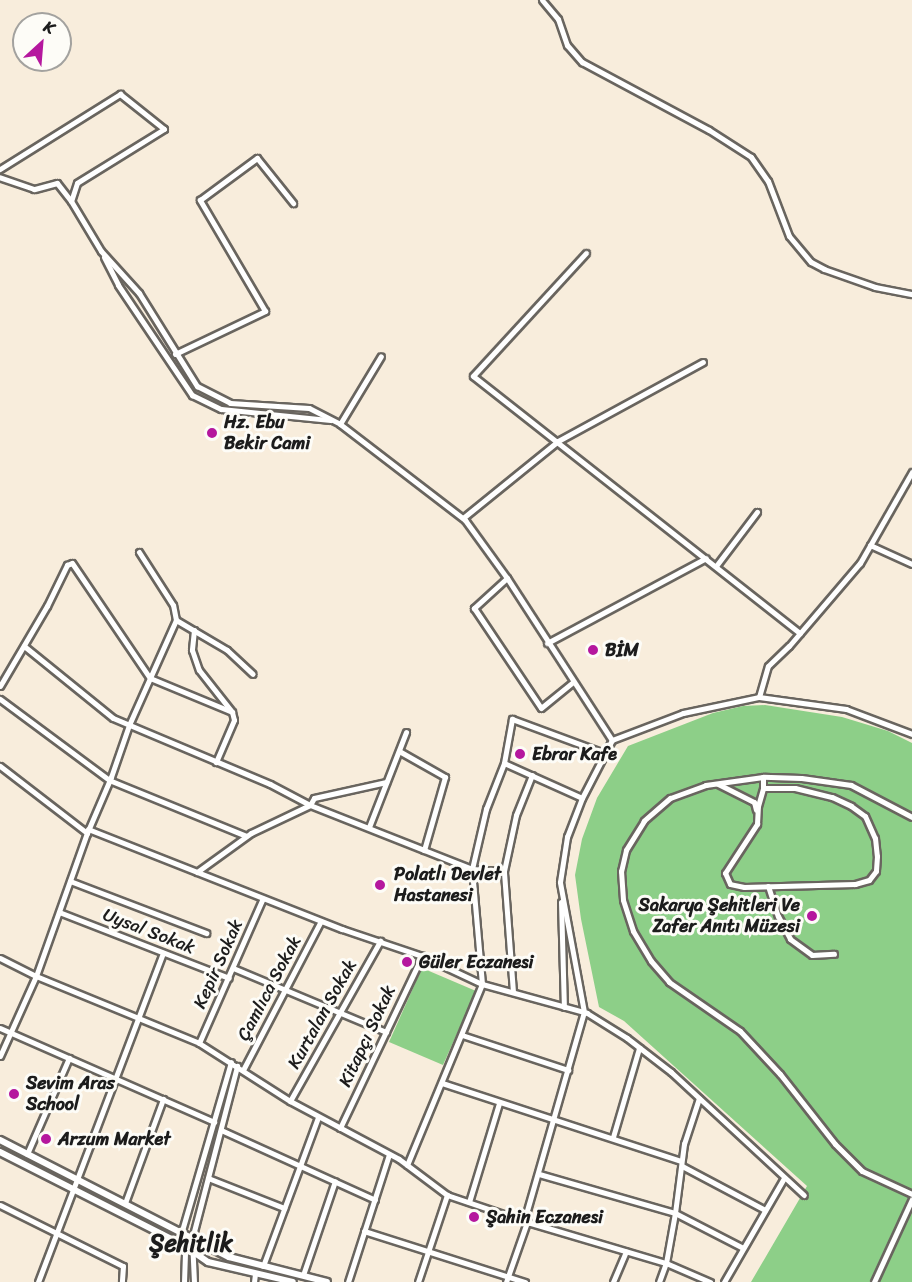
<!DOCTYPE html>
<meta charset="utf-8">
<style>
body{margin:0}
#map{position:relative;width:912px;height:1282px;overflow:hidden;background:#f8eddc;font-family:Sriracha,sans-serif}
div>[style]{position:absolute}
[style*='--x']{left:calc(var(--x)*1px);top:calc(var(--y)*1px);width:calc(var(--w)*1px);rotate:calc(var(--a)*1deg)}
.green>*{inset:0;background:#8dcf88}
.roads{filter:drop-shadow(2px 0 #69655f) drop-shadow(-2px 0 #69655f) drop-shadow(0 2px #69655f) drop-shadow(0 -2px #69655f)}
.minor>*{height:5px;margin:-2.5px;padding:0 2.5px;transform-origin:2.5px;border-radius:2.5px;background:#fff}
.tertiary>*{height:6px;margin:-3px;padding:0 3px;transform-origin:3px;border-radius:3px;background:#fff}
.dots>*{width:16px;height:16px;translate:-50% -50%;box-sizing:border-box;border:3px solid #fdfcf7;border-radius:50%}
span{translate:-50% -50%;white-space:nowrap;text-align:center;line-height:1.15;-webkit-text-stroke:6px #fdfcf7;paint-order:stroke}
.poi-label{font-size:18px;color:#1c1c1c;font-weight:700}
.left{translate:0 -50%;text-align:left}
.right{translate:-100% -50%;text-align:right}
.street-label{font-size:18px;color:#1c1c1c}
.district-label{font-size:24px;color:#1c1c1c;font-weight:700}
.north{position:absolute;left:12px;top:12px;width:60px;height:60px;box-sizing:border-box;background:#fdfcf7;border:2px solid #a3a29f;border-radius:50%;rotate:26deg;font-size:16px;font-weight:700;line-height:24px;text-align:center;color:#1c1c1c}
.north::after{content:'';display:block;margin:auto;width:21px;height:27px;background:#b5179e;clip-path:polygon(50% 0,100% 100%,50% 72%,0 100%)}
</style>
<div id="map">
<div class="green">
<div style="clip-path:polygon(765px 705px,842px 717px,888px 731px,912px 743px,912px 1282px,751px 1282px,807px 1186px,624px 1021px,599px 1007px,581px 919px,575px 875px,582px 839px,597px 798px,628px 746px,713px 713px,743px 706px)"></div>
<div style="clip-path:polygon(422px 968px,476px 991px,443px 1065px,389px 1042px)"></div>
</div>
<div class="roads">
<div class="minor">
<div style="--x:542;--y:0;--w:25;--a:50"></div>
<div style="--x:558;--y:19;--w:28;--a:71"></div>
<div style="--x:567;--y:45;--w:23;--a:49"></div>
<div style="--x:582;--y:62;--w:144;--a:28.2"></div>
<div style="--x:709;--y:130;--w:50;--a:32.7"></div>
<div style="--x:751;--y:157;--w:29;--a:55"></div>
<div style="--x:768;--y:181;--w:59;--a:69.1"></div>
<div style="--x:789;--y:236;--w:34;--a:50"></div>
<div style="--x:811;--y:262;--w:15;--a:28"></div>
<div style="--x:824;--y:269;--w:54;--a:19.4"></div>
<div style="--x:875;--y:287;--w:38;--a:11"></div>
<div style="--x:0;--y:169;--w:142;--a:-32"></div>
<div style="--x:120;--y:94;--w:56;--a:38.5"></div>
<div style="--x:164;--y:129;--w:102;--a:148.2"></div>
<div style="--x:77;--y:183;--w:19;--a:108"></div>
<div style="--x:71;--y:201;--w:23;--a:-128"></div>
<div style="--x:57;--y:183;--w:24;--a:165"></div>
<div style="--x:34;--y:189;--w:36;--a:-161"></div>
<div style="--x:71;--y:201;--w:58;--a:59"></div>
<div style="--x:101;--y:251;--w:57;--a:47.9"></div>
<div style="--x:139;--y:293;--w:110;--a:58.1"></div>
<div style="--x:197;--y:386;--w:37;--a:27"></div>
<div style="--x:230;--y:403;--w:79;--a:3.6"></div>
<div style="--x:309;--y:408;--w:35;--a:27"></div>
<div style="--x:340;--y:424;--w:158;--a:37.5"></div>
<div style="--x:465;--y:520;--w:72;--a:54.1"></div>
<div style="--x:507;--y:578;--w:193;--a:57.1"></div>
<div style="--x:586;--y:253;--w:167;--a:132.6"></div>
<div style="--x:473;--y:376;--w:416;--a:38.2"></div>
<div style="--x:104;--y:257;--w:31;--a:63"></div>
<div style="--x:118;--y:285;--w:133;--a:56.1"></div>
<div style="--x:192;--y:395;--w:32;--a:26"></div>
<div style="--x:221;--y:409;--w:110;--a:5.8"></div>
<div style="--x:175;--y:354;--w:100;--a:-25.5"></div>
<div style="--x:265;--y:311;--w:129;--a:-120.4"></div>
<div style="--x:200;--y:200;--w:71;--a:-36.4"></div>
<div style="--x:257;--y:158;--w:58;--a:51.3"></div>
<div style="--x:340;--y:424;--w:79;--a:-58.9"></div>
<div style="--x:463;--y:518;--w:122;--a:-39"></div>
<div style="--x:558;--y:441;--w:165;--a:-28.6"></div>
<div style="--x:870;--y:545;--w:46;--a:24.3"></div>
<div style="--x:716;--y:566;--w:68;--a:-52.8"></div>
<div style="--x:507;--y:578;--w:45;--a:137.7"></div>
<div style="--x:474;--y:608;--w:120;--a:56.2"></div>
<div style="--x:541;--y:708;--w:41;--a:-39.1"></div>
<div style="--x:176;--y:620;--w:59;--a:30.5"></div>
<div style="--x:227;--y:650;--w:35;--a:43"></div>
<div style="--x:194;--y:630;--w:20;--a:96"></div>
<div style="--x:192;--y:650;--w:21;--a:71"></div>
<div style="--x:199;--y:670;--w:53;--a:51.8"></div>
<div style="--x:547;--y:643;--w:180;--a:-28.1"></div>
<div style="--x:24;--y:646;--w:114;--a:39"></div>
<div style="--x:113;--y:718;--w:170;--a:22.8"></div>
<div style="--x:270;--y:784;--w:45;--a:27.7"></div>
<div style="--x:310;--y:805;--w:123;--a:21.5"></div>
<div style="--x:424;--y:850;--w:52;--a:21.6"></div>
<div style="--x:472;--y:869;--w:32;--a:4"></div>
<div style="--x:0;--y:686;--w:93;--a:-59.6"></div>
<div style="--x:47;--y:606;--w:46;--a:-64"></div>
<div style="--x:67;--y:565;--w:5;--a:-22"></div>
<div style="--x:72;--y:563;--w:139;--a:55.9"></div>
<div style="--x:150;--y:678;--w:89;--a:22.5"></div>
<div style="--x:232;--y:712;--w:8;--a:76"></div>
<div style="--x:234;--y:720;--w:46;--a:113.2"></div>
<div style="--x:759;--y:697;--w:32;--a:-74"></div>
<div style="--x:768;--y:666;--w:29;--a:-44"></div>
<div style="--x:789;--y:646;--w:109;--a:-49.5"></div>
<div style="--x:860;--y:563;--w:105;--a:-60.3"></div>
<div style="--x:0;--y:699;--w:136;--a:36.6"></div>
<div style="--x:109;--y:780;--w:148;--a:22.2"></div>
<div style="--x:399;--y:751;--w:53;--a:29.5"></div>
<div style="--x:445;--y:777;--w:76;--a:106"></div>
<div style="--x:504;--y:763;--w:85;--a:24.2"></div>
<div style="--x:0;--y:766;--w:110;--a:37.6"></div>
<div style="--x:763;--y:777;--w:11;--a:90"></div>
<div style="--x:763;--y:788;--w:32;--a:0"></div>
<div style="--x:795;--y:788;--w:38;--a:14"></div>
<div style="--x:832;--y:797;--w:21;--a:25"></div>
<div style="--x:851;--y:806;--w:17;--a:36"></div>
<div style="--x:865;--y:816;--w:24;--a:66"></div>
<div style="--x:875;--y:838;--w:18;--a:84"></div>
<div style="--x:877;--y:856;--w:15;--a:94"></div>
<div style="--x:876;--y:871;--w:11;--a:128"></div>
<div style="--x:869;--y:880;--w:15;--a:164"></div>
<div style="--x:855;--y:884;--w:111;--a:178.5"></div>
<div style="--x:744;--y:887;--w:14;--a:-168"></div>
<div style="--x:730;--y:884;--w:12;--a:-114"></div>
<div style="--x:725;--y:873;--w:59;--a:-56.9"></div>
<div style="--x:757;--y:824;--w:18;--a:-87"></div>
<div style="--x:758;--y:806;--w:19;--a:-74"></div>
<div style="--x:718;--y:784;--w:40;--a:26.6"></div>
<div style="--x:754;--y:802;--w:8;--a:76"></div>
<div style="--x:912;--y:817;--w:69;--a:-152.3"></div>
<div style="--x:851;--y:785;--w:50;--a:-172"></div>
<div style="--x:801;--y:778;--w:38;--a:-178"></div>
<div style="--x:763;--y:777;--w:58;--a:172"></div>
<div style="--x:706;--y:785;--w:38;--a:160"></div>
<div style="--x:670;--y:798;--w:35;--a:139"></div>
<div style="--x:644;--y:821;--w:34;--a:122"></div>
<div style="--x:626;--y:850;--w:22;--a:103"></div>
<div style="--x:621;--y:871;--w:29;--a:86"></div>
<div style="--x:623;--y:900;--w:33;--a:72"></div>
<div style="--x:633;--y:931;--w:35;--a:59"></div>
<div style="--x:651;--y:961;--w:28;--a:49"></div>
<div style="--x:669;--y:982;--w:86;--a:34.6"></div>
<div style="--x:740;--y:1031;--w:59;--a:47.1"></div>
<div style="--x:780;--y:1074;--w:89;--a:51.8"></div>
<div style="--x:835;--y:1144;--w:38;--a:45"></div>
<div style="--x:862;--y:1171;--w:55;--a:24.7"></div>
<div style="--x:369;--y:827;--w:102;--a:-68.7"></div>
<div style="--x:88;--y:829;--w:273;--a:21.5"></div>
<div style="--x:342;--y:929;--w:84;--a:18.6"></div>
<div style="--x:422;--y:956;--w:66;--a:25"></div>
<div style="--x:482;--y:984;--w:109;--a:15.4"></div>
<div style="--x:587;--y:1013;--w:47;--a:32"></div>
<div style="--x:627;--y:1038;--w:56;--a:37.7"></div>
<div style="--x:671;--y:1072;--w:181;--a:42.8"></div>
<div style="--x:197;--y:872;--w:67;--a:-35.8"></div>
<div style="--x:251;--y:833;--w:65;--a:-25.4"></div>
<div style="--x:310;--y:805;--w:8;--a:-60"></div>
<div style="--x:314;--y:798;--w:74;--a:-12.5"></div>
<div style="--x:70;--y:881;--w:146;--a:20.9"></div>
<div style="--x:768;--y:886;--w:32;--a:72"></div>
<div style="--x:778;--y:916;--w:26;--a:62"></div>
<div style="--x:790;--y:939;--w:27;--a:36"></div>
<div style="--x:812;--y:955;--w:22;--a:-3"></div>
<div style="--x:561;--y:902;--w:105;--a:88.4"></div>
<div style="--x:59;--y:912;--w:182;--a:21.2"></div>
<div style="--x:0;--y:958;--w:40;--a:26.6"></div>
<div style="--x:36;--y:976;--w:176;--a:22.3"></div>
<div style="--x:199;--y:1043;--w:108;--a:32.5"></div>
<div style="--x:290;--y:1101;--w:123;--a:28"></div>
<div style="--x:399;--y:1159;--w:60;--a:36.9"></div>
<div style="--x:447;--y:1195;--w:81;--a:18.7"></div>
<div style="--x:524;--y:1221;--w:148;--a:16.5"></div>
<div style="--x:666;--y:1263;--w:48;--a:23.4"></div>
<div style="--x:233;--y:968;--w:166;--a:22.7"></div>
<div style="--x:513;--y:992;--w:121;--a:-94.3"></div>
<div style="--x:504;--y:871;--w:57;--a:-77.9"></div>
<div style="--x:516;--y:815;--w:43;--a:-68.2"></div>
<div style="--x:0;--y:1028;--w:234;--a:23.7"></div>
<div style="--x:462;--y:1035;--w:112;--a:18.3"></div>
<div style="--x:199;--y:1043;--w:158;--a:-66.2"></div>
<div style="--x:0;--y:1056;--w:88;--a:-65.8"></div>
<div style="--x:36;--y:976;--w:152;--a:-70.4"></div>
<div style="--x:87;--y:833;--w:61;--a:-66.8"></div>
<div style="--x:111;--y:777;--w:55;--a:-70.9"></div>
<div style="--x:129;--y:725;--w:115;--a:-65.9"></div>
<div style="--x:176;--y:620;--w:15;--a:-101"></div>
<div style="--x:173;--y:605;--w:63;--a:-122.7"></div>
<div style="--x:243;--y:1070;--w:168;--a:-62.4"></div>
<div style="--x:442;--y:1083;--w:251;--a:18.1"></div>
<div style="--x:290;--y:1101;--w:184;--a:-60.6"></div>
<div style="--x:340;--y:1128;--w:191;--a:-64.5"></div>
<div style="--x:221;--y:1130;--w:169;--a:24.4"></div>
<div style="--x:613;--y:1137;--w:93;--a:-73.7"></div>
<div style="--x:27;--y:1154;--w:105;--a:-66.4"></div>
<div style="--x:407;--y:1165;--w:196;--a:-67.5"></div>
<div style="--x:482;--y:984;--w:115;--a:-95"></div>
<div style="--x:472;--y:869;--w:62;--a:-76.9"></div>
<div style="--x:486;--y:809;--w:49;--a:-68.6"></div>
<div style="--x:504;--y:763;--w:45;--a:-79.7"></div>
<div style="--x:512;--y:719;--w:98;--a:20.3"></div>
<div style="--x:682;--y:1166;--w:94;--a:27.9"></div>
<div style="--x:539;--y:1174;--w:141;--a:16"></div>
<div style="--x:675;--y:1213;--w:76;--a:27.2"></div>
<div style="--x:208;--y:1178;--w:82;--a:21.5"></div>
<div style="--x:469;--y:1202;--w:103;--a:-73.1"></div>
<div style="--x:125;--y:1203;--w:111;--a:-69.9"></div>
<div style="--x:0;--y:1205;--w:137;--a:26.4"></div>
<div style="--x:123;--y:1266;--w:16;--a:94"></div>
<div style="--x:524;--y:1221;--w:217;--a:-74"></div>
<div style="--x:584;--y:1012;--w:132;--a:-100.5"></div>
<div style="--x:560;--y:882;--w:46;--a:-81.2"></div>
<div style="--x:567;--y:837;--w:42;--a:-69"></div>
<div style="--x:582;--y:798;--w:65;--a:-62.7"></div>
<div style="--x:612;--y:740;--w:76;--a:-20.8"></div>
<div style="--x:683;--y:713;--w:78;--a:-11.9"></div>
<div style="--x:759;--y:697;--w:88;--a:7.9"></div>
<div style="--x:846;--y:709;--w:71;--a:20.7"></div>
<div style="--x:364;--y:1231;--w:169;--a:17.6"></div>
<div style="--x:263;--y:1266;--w:159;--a:-69.7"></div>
<div style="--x:303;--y:1275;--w:99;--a:-71.2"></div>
<div style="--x:38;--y:1282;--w:352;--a:-69.2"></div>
<div style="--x:184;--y:1282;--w:36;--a:-88"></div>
<div style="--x:185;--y:1246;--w:13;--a:-108"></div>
<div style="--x:181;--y:1234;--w:179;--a:-73.8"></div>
<div style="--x:194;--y:1282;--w:43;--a:-92.7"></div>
<div style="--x:192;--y:1239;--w:179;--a:-75.4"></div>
<div style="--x:254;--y:1282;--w:8;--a:-83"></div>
<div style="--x:348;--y:1282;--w:134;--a:-72.2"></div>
<div style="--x:418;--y:1282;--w:92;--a:-71.6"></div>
<div style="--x:506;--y:1282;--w:64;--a:-70.7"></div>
<div style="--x:613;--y:1282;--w:33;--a:-67"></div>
<div style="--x:659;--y:1282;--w:20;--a:-70"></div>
<div style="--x:666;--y:1263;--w:51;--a:-79.8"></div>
<div style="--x:675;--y:1213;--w:70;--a:-82.6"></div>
<div style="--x:684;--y:1144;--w:48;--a:-71.9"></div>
<div style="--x:724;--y:1282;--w:120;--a:-60"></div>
<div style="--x:874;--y:1282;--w:91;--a:-65.4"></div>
</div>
<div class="tertiary">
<div style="--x:0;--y:1140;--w:257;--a:27.1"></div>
<div style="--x:229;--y:1257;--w:101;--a:14.3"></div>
<div style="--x:0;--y:1152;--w:208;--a:26.9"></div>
<div style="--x:185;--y:1246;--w:28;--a:35"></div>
<div style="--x:208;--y:1262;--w:87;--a:13.2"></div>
</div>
</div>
<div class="dots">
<div style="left:212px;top:433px;background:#b5179e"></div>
<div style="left:593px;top:650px;background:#b5179e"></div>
<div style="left:520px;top:754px;background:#b5179e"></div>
<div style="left:380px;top:885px;background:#b5179e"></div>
<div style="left:812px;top:916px;background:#b5179e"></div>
<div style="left:407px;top:962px;background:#b5179e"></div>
<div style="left:14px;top:1094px;background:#b5179e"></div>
<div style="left:46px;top:1139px;background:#b5179e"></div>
<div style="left:474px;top:1217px;background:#b5179e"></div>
</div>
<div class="poi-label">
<span class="left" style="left:224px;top:433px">Hz. Ebu<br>Bekir Cami</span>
<span class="left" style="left:605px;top:650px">BİM</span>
<span class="left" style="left:532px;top:754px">Ebrar Kafe</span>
<span class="left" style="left:394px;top:885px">Polatlı Devlet<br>Hastanesi</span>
<span class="right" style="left:800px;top:916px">Sakarya Şehitleri Ve<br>Zafer Anıtı Müzesi</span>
<span class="left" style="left:419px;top:962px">Güler Eczanesi</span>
<span class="left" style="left:26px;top:1094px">Sevim Aras<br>School</span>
<span class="left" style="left:58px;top:1139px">Arzum Market</span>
<span class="left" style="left:486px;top:1217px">Şahin Eczanesi</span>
</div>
<div class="street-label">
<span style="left:149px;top:931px;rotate:21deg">Uysal Sokak</span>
<span style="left:218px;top:964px;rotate:-66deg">Kepir Sokak</span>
<span style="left:269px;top:988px;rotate:-62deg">Çamlıca Sokak</span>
<span style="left:322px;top:1014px;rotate:-61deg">Kurtalan Sokak</span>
<span style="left:367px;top:1036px;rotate:-65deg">Kitapçı Sokak</span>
</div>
<div class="district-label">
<span style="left:191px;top:1244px">Şehitlik</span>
</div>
<div class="north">K</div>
</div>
